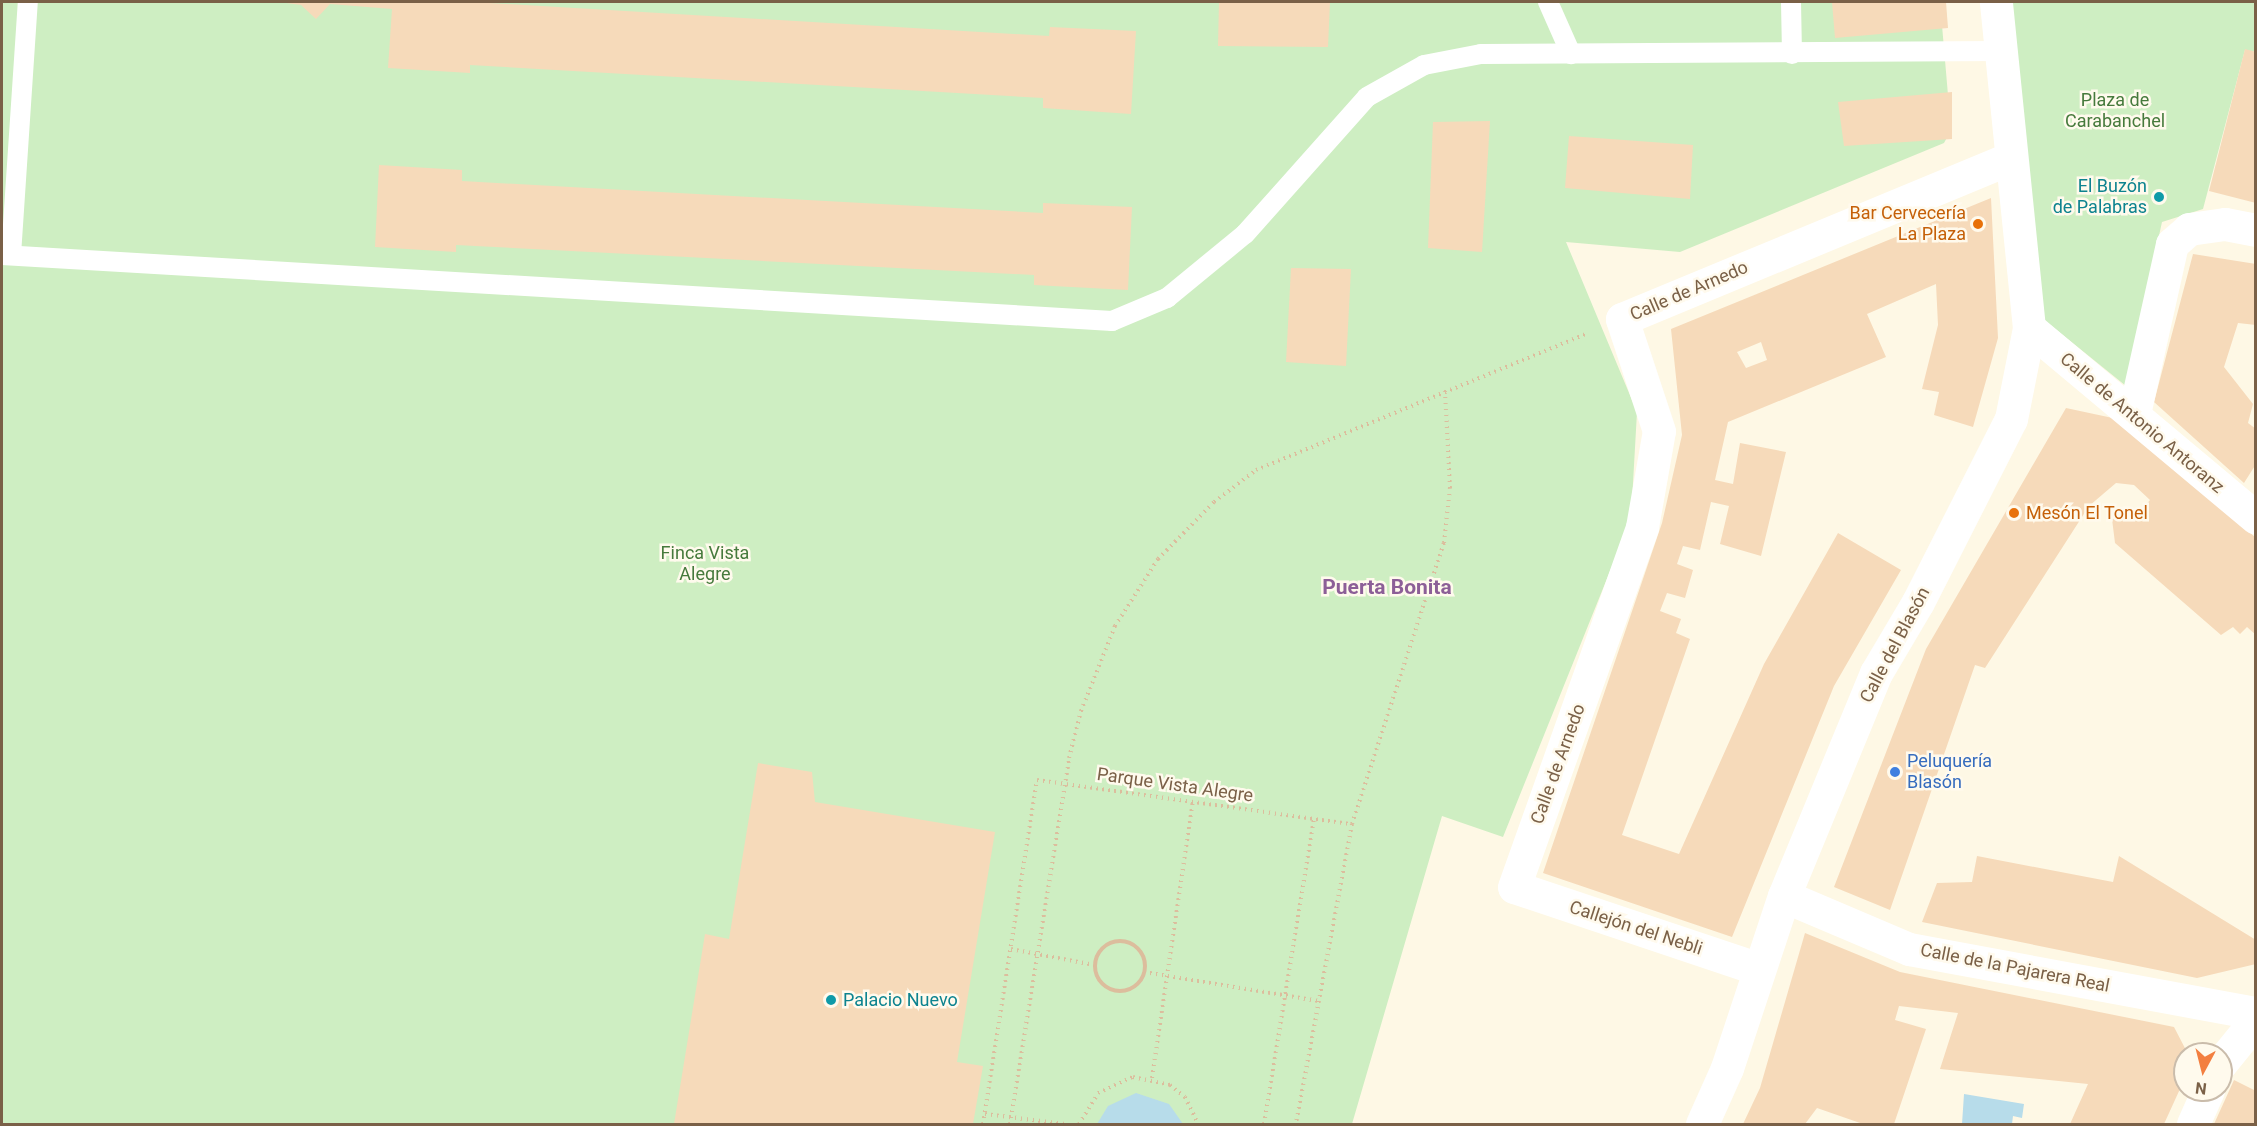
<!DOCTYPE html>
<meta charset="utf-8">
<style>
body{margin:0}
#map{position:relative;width:2257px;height:1126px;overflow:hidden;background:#fef8e5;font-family:Roboto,sans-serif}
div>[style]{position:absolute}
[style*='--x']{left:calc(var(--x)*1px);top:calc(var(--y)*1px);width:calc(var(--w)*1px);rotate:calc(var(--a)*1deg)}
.green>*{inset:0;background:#ceeec2}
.water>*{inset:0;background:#b7dcea}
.building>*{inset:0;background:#f6daba}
.path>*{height:4px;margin-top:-2px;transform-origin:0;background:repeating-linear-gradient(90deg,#dcbd9d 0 1.5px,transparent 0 6px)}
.path>.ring{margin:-2px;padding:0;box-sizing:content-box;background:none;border:4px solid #dcbd9d;border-radius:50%}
.service>*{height:20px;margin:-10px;padding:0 10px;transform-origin:10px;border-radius:10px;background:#fff}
.minor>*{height:33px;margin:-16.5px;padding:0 16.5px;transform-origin:16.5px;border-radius:16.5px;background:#fff}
.dots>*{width:16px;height:16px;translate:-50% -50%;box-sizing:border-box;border:3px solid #fffaed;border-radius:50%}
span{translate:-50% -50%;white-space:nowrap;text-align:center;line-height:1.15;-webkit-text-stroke:5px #fffaed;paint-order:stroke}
.park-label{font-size:18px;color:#467a3c}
.culture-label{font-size:18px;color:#0d838f}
.right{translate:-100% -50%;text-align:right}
.left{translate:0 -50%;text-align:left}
.food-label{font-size:18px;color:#c56008}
.street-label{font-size:18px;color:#7a6047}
.shop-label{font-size:18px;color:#366cbe}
.quarter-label{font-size:21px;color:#8c5f97;font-weight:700}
.frame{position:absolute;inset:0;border:3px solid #7a6047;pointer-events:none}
.north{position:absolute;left:2173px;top:1042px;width:60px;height:60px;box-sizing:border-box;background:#fffaed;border:2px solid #cabcab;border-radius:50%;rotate:187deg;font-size:16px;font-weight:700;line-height:24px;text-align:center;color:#7a6047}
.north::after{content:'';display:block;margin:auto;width:21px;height:27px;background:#f37f40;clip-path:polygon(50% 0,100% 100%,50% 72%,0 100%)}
</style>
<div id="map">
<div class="green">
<div style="clip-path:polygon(2px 2px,1940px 2px,1951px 130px,1944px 143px,1680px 252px,1566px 242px,1637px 412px,1631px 519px,1503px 837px,1442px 816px,1352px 1124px,2px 1124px)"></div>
<div style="clip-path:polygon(1996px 2px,2255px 2px,2255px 52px,2245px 50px,2203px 209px,2162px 222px,2126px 386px,2038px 315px)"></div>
</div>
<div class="water">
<div style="clip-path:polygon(1136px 1093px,1169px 1104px,1183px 1124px,1097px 1124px,1108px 1106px)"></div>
<div style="clip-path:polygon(1964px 1094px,2024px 1104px,2022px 1118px,2013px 1116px,2012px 1124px,1962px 1124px)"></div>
</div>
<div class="building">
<div style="clip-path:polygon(279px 2px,474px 2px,1049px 36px,1050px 27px,1136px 31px,1131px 114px,1043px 108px,1043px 98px,470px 65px,470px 73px,388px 68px,392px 9px,330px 4px,316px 19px,301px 5px)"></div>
<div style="clip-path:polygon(1219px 2px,1330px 2px,1328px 47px,1218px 46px)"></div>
<div style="clip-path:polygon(1832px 2px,1946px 2px,1948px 28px,1835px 38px)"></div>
<div style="clip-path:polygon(2245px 49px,2256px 52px,2256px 203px,2209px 191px)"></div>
<div style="clip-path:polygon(1952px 92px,1952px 139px,1844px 146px,1838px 102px)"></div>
<div style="clip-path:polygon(1490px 121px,1482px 252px,1428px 248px,1433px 122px)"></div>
<div style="clip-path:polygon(1569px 136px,1693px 145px,1690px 199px,1565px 188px)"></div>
<div style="clip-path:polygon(379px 165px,462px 170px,462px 181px,1043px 213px,1043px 203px,1132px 207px,1128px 290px,1034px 285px,1034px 275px,456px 245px,456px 252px,375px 247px)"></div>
<div style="clip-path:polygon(evenodd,1991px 198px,1998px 338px,1973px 427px,1934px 415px,1939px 392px,1922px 389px,1938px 325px,1936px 284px,1867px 314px,1886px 357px,1728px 422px,1715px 480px,1733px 484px,1740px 443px,1786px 452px,1761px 556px,1720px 544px,1729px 506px,1711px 502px,1700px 550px,1683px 546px,1677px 564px,1693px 570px,1685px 598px,1667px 593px,1660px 611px,1681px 619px,1676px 633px,1690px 639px,1622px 835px,1679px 854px,1764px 664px,1838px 533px,1901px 570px,1834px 686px,1732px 937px,1543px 873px,1662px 523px,1682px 435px,1671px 329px,1991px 198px,1761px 342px,1767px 360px,1746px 368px,1737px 352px,1761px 342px)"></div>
<div style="clip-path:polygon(2193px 254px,2256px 264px,2256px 325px,2238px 323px,2224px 367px,2253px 404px,2248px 423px,2256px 429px,2256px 464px,2244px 483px,2154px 402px)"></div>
<div style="clip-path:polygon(1291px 268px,1351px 269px,1346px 366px,1286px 362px)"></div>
<div style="clip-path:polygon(2066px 408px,2122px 420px,2256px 538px,2256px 635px,2247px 627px,2240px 634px,2233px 627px,2221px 635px,2115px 543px,2112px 519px,2134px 519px,2150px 500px,2134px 485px,2116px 483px,2089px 506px,1985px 668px,1975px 665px,1890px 910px,1834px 887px,1926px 649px)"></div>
<div style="clip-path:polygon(758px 763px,812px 772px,815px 802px,995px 832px,957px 1062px,983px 1066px,973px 1124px,674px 1124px,705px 934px,729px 939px)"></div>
<div style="clip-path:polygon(1977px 856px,2113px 882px,2119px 856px,2256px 940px,2256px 964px,2197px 978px,1922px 922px,1937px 883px,1972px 882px)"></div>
<div style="clip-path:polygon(1805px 933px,1900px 972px,2174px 1027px,2188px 1054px,2185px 1078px,2164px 1124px,2070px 1124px,2088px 1084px,1940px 1069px,1958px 1013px,1899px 1006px,1895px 1020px,1926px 1029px,1894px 1124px,1863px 1124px,1817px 1108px,1805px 1124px,1743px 1124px,1760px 1088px)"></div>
<div style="clip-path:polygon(2234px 1080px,2256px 1091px,2256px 1124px,2214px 1124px)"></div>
</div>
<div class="path">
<div style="--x:1352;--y:824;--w:296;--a:-71.9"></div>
<div style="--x:1444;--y:543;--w:55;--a:-83.8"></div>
<div style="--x:1450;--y:488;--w:97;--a:-93"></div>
<div class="ring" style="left:1095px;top:941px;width:46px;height:46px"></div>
<div style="--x:1011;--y:949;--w:85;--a:10.9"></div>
<div style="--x:1144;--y:972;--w:177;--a:9.4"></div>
<div style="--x:1152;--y:1078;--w:280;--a:-81.6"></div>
<div style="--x:985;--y:1114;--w:81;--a:7.1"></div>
<div style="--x:983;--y:1124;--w:348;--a:-81.1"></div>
<div style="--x:1037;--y:780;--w:318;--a:8"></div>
<div style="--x:1352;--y:824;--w:305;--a:100.6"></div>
<div style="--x:1010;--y:1124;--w:371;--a:-80.8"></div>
<div style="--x:1069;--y:758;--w:49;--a:-75.7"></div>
<div style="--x:1081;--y:711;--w:92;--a:-68.2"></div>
<div style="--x:1115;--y:626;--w:80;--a:-57.3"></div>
<div style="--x:1158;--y:559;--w:80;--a:-45.5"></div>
<div style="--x:1214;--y:502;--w:53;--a:-37.3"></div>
<div style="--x:1256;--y:470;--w:359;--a:-22.4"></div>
<div style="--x:1079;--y:1124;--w:36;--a:-58"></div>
<div style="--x:1098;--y:1093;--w:38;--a:-25"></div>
<div style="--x:1133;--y:1077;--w:38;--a:12"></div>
<div style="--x:1170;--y:1085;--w:19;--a:39"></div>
<div style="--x:1185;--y:1097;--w:30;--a:64"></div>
<div style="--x:1264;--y:1124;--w:310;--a:-80.7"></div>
</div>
<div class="service">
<div style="--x:1548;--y:2;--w:57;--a:66.1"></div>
<div style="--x:1791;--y:2;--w:52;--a:88.9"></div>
<div style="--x:2;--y:255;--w:1112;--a:3.4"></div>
<div style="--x:1112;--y:321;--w:60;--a:-22.7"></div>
<div style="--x:1167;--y:298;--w:101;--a:-39.4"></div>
<div style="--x:1245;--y:234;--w:183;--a:-48.3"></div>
<div style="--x:1367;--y:97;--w:65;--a:-29.3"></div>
<div style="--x:1424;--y:65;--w:58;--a:-10.9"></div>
<div style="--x:1481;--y:54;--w:520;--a:-0.33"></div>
<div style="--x:11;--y:255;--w:254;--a:-86.2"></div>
</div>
<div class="minor">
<div style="--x:2029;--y:328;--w:296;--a:39.9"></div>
<div style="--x:2134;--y:414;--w:174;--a:-77.4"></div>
<div style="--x:2172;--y:244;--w:23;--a:-41"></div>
<div style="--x:2189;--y:229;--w:36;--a:-8"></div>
<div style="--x:2225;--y:224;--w:32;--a:11"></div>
<div style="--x:1784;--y:896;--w:136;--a:23"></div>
<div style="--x:1909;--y:949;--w:353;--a:10.5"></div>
<div style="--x:1759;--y:969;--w:258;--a:-161.5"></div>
<div style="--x:1514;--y:887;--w:382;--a:-70.4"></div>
<div style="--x:1642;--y:527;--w:97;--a:-80"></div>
<div style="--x:1659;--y:431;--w:118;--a:-108.3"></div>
<div style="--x:1622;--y:319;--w:420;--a:-22.5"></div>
<div style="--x:2221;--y:1063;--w:55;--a:-50.9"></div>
<div style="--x:1702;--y:1124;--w:61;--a:-65.9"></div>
<div style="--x:1727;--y:1068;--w:181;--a:-71.7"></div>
<div style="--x:1784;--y:896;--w:241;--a:-67.6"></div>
<div style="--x:1876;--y:673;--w:82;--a:-59.4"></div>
<div style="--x:1918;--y:602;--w:205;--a:-63.1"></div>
<div style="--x:2011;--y:419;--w:93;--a:-78.8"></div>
<div style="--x:2029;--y:328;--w:328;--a:-95.8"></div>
<div style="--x:2193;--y:1124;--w:37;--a:-66"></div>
</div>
<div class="dots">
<div style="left:2159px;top:197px;background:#0f9aa8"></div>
<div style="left:1978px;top:224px;background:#e8710a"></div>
<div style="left:2014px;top:513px;background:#e8710a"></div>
<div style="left:1895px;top:772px;background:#3f7fe0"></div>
<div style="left:831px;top:1000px;background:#0f9aa8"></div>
</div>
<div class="park-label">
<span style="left:2115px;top:111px">Plaza de<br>Carabanchel</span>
<span style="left:705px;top:564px">Finca Vista<br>Alegre</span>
</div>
<div class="culture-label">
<span class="right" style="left:2147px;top:197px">El Buzón<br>de Palabras</span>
<span class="left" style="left:843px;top:1000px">Palacio Nuevo</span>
</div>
<div class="food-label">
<span class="right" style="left:1966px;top:224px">Bar Cervecería<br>La Plaza</span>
<span class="left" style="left:2026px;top:513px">Mesón El Tonel</span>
</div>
<div class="street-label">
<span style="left:1689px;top:291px;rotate:-23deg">Calle de Arnedo</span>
<span style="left:2142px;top:423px;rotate:40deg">Calle de Antonio Antoranz</span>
<span style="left:1895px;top:645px;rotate:-62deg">Calle del Blasón</span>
<span style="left:1558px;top:764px;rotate:-70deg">Calle de Arnedo</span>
<span style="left:1175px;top:785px;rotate:8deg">Parque Vista Alegre</span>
<span style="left:1636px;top:928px;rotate:18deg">Callejón del Nebli</span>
<span style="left:2015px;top:968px;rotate:11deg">Calle de la Pajarera Real</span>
</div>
<div class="shop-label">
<span class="left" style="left:1907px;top:772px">Peluquería<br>Blasón</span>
</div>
<div class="quarter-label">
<span style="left:1387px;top:587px">Puerta Bonita</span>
</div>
<div class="frame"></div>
<div class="north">N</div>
</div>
